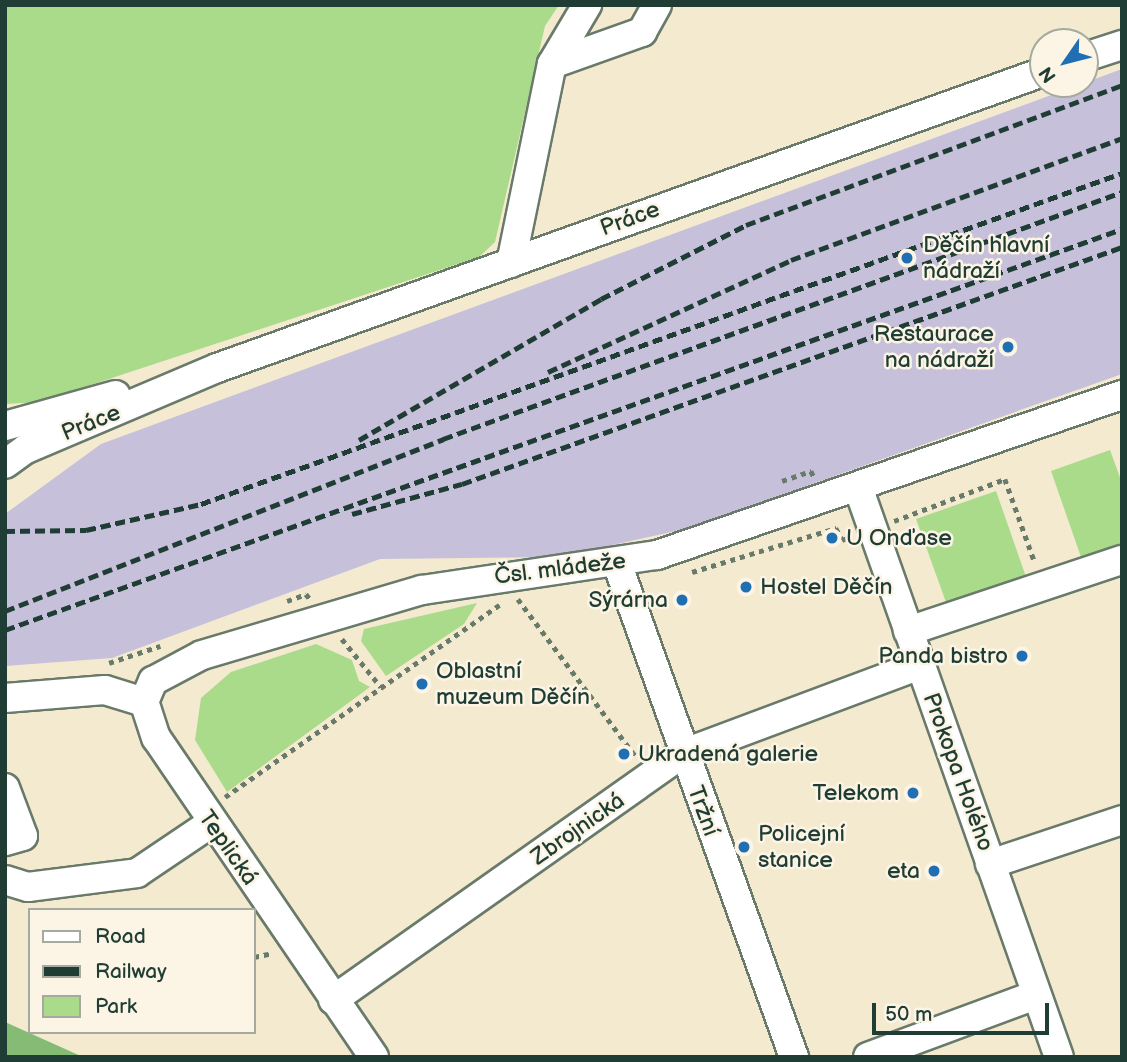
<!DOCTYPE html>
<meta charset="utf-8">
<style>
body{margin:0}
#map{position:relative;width:1127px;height:1062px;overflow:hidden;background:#f3eacf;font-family:"Balsamiq Sans",sans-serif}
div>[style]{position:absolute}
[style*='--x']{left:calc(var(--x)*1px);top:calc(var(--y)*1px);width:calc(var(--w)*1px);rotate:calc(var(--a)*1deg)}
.industrial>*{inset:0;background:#c6c0da}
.green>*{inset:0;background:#a9db8a}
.forest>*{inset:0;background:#86bb76}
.path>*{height:4.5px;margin-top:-2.25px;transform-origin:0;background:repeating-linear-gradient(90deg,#697a6a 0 5px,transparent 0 10px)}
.roads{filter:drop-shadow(2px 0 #697a6a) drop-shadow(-2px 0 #697a6a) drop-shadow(0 2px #697a6a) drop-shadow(0 -2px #697a6a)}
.minor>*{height:28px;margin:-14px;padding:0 14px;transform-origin:14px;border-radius:14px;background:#fff}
.rail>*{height:5px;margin-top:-2.5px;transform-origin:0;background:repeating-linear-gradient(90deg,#1f3d34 0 10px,transparent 0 15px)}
.dots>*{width:19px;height:19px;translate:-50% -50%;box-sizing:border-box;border:4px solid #fcf5e5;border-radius:50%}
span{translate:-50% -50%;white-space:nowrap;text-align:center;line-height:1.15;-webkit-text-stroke:5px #fcf5e5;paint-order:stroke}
.street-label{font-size:23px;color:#1f3d34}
.poi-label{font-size:23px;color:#1f3d34}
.left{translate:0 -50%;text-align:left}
.right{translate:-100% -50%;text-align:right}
.frame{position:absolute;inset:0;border:7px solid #1f3d34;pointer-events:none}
.legend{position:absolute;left:28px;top:908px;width:228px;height:126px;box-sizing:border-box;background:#fcf5e5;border:2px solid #a4ab9e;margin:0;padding:9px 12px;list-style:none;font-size:21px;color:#1f3d34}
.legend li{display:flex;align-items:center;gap:14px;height:35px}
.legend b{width:35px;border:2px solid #a4ab9e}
.north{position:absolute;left:1029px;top:28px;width:70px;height:70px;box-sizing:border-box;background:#fcf5e5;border:2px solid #a4ab9e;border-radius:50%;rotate:235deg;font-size:19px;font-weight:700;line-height:28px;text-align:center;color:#1f3d34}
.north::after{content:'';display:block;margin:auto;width:24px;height:32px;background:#1f6fb2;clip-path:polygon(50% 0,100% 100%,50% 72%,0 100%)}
.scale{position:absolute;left:872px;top:1003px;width:177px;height:32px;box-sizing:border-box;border:4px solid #1f3d34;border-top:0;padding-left:9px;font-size:21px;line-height:24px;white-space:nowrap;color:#1f3d34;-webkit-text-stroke:5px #fcf5e5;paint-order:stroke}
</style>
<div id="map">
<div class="industrial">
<div style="clip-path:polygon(1122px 69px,1122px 374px,685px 529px,558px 557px,380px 559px,112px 658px,5px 666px,5px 514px,101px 444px)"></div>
</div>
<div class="green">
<div style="clip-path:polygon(5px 5px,559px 5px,545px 26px,495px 242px,479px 257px,39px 402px,5px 404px)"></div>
<div style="clip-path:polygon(1110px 450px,1122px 483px,1122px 543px,1081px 557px,1051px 471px)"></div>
<div style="clip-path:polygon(996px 491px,1026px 577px,947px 605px,916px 519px)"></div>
<div style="clip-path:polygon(477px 603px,464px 624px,386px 676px,361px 641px,364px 629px)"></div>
<div style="clip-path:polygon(316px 644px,352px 660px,359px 681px,370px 687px,227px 792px,195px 740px,201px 698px,231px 672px)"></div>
</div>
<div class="forest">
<div style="clip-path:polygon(5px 1022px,83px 1057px,5px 1057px)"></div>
</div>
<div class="path">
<div style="--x:782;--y:481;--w:31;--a:-19"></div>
<div style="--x:811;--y:471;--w:7;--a:63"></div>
<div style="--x:894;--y:521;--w:119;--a:-20.7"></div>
<div style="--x:1005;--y:479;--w:89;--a:70.3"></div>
<div style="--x:692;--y:572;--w:151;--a:-17"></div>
<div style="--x:836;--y:528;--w:13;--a:63"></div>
<div style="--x:842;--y:540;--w:9;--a:-21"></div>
<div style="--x:518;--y:599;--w:197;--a:53.2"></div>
<div style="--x:287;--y:601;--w:20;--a:-20"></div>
<div style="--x:306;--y:594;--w:6;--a:51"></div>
<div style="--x:342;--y:639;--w:62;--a:50.9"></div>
<div style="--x:109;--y:663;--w:54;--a:-18.4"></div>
<div style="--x:225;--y:797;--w:335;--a:-35"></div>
<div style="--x:254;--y:957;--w:19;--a:-12"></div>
</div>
<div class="roads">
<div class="minor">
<div style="--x:1085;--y:57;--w:39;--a:-18"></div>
<div style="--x:552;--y:64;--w:96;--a:-19.6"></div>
<div style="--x:642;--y:32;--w:31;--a:-61"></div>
<div style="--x:511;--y:263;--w:203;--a:-78.4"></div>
<div style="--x:552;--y:64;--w:69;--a:-59.3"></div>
<div style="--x:5;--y:426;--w:115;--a:-15.6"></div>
<div style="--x:5;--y:464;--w:26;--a:-36"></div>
<div style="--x:26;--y:449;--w:207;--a:-23"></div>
<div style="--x:217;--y:368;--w:877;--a:-19.72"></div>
<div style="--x:858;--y:487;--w:604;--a:70.58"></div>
<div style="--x:617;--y:563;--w:525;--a:70.29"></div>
<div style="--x:908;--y:631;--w:225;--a:-18.4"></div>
<div style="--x:5;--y:698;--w:100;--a:-4.6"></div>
<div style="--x:105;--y:690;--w:41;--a:17.1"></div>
<div style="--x:5;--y:788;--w:51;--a:69.4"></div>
<div style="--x:23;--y:836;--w:19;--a:164"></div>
<div style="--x:990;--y:864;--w:139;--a:-18.4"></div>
<div style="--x:5;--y:880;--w:24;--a:17"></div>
<div style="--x:28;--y:887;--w:110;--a:-7.3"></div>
<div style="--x:137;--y:873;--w:89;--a:-34"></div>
<div style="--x:333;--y:1000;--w:427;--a:-35.2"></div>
<div style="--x:682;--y:754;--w:254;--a:-20.5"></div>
<div style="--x:374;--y:1057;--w:386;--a:-124.3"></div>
<div style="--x:156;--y:738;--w:38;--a:-108"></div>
<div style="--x:144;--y:702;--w:23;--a:-67"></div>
<div style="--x:153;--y:681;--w:55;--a:-28"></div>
<div style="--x:202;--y:655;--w:229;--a:-16.5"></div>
<div style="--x:422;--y:590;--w:238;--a:-8.5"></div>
<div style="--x:657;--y:555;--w:492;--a:-19"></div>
<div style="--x:868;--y:1057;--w:179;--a:-20.3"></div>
</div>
</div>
<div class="rail">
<div style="--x:548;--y:372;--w:268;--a:-24.7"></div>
<div style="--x:791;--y:260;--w:353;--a:-20.2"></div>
<div style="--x:359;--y:440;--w:280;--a:-30.2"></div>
<div style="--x:601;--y:299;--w:163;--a:-27"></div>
<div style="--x:746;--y:225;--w:401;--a:-20.4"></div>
<div style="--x:352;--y:514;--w:114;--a:-15.3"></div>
<div style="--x:462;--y:484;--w:701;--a:-19.75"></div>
<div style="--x:5;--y:531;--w:81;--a:-0.7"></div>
<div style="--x:86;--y:530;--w:118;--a:-12.7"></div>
<div style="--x:201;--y:504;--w:979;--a:-19.77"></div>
<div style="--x:5;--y:611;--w:471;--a:-21.4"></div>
<div style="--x:443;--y:439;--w:723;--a:-19.99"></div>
<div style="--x:5;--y:630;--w:1187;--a:-19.75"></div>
</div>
<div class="dots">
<div style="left:907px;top:258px;background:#1f6fb2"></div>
<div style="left:1008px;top:347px;background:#1f6fb2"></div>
<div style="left:832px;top:538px;background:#1f6fb2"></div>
<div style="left:746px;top:587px;background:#1f6fb2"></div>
<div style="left:682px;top:600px;background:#1f6fb2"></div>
<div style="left:1022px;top:656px;background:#1f6fb2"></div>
<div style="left:422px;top:684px;background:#1f6fb2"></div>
<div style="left:624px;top:754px;background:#1f6fb2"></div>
<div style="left:913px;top:793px;background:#1f6fb2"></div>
<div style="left:744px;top:847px;background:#1f6fb2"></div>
<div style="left:934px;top:871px;background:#1f6fb2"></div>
</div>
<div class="street-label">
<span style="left:630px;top:219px;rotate:-20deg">Práce</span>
<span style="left:91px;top:423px;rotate:-22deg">Práce</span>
<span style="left:560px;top:569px;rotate:-7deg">Čsl. mládeže</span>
<span style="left:958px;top:772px;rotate:70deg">Prokopa Holého</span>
<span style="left:703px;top:811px;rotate:70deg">Tržní</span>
<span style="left:578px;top:829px;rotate:-35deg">Zbrojnická</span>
<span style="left:228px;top:848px;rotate:55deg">Teplická</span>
</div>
<div class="poi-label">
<span class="left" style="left:923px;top:258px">Děčín hlavní<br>nádraží</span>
<span class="right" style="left:994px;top:347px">Restaurace<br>na nádraží</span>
<span class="left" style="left:846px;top:538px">U Onďase</span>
<span class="left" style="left:760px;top:587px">Hostel Děčín</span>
<span class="right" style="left:668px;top:600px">Sýrárna</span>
<span class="right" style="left:1008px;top:656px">Panda bistro</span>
<span class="left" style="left:436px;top:684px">Oblastní<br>muzeum Děčín</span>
<span class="left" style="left:638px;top:754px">Ukradená galerie</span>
<span class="right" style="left:899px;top:793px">Telekom</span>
<span class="left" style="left:758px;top:847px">Policejní<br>stanice</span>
<span class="right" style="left:920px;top:871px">eta</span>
</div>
<div class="frame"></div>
<ul class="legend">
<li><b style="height:9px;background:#fff"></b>Road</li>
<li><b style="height:9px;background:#1f3d34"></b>Railway</li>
<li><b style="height:19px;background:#a9db8a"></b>Park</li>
</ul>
<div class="north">N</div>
<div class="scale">50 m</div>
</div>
